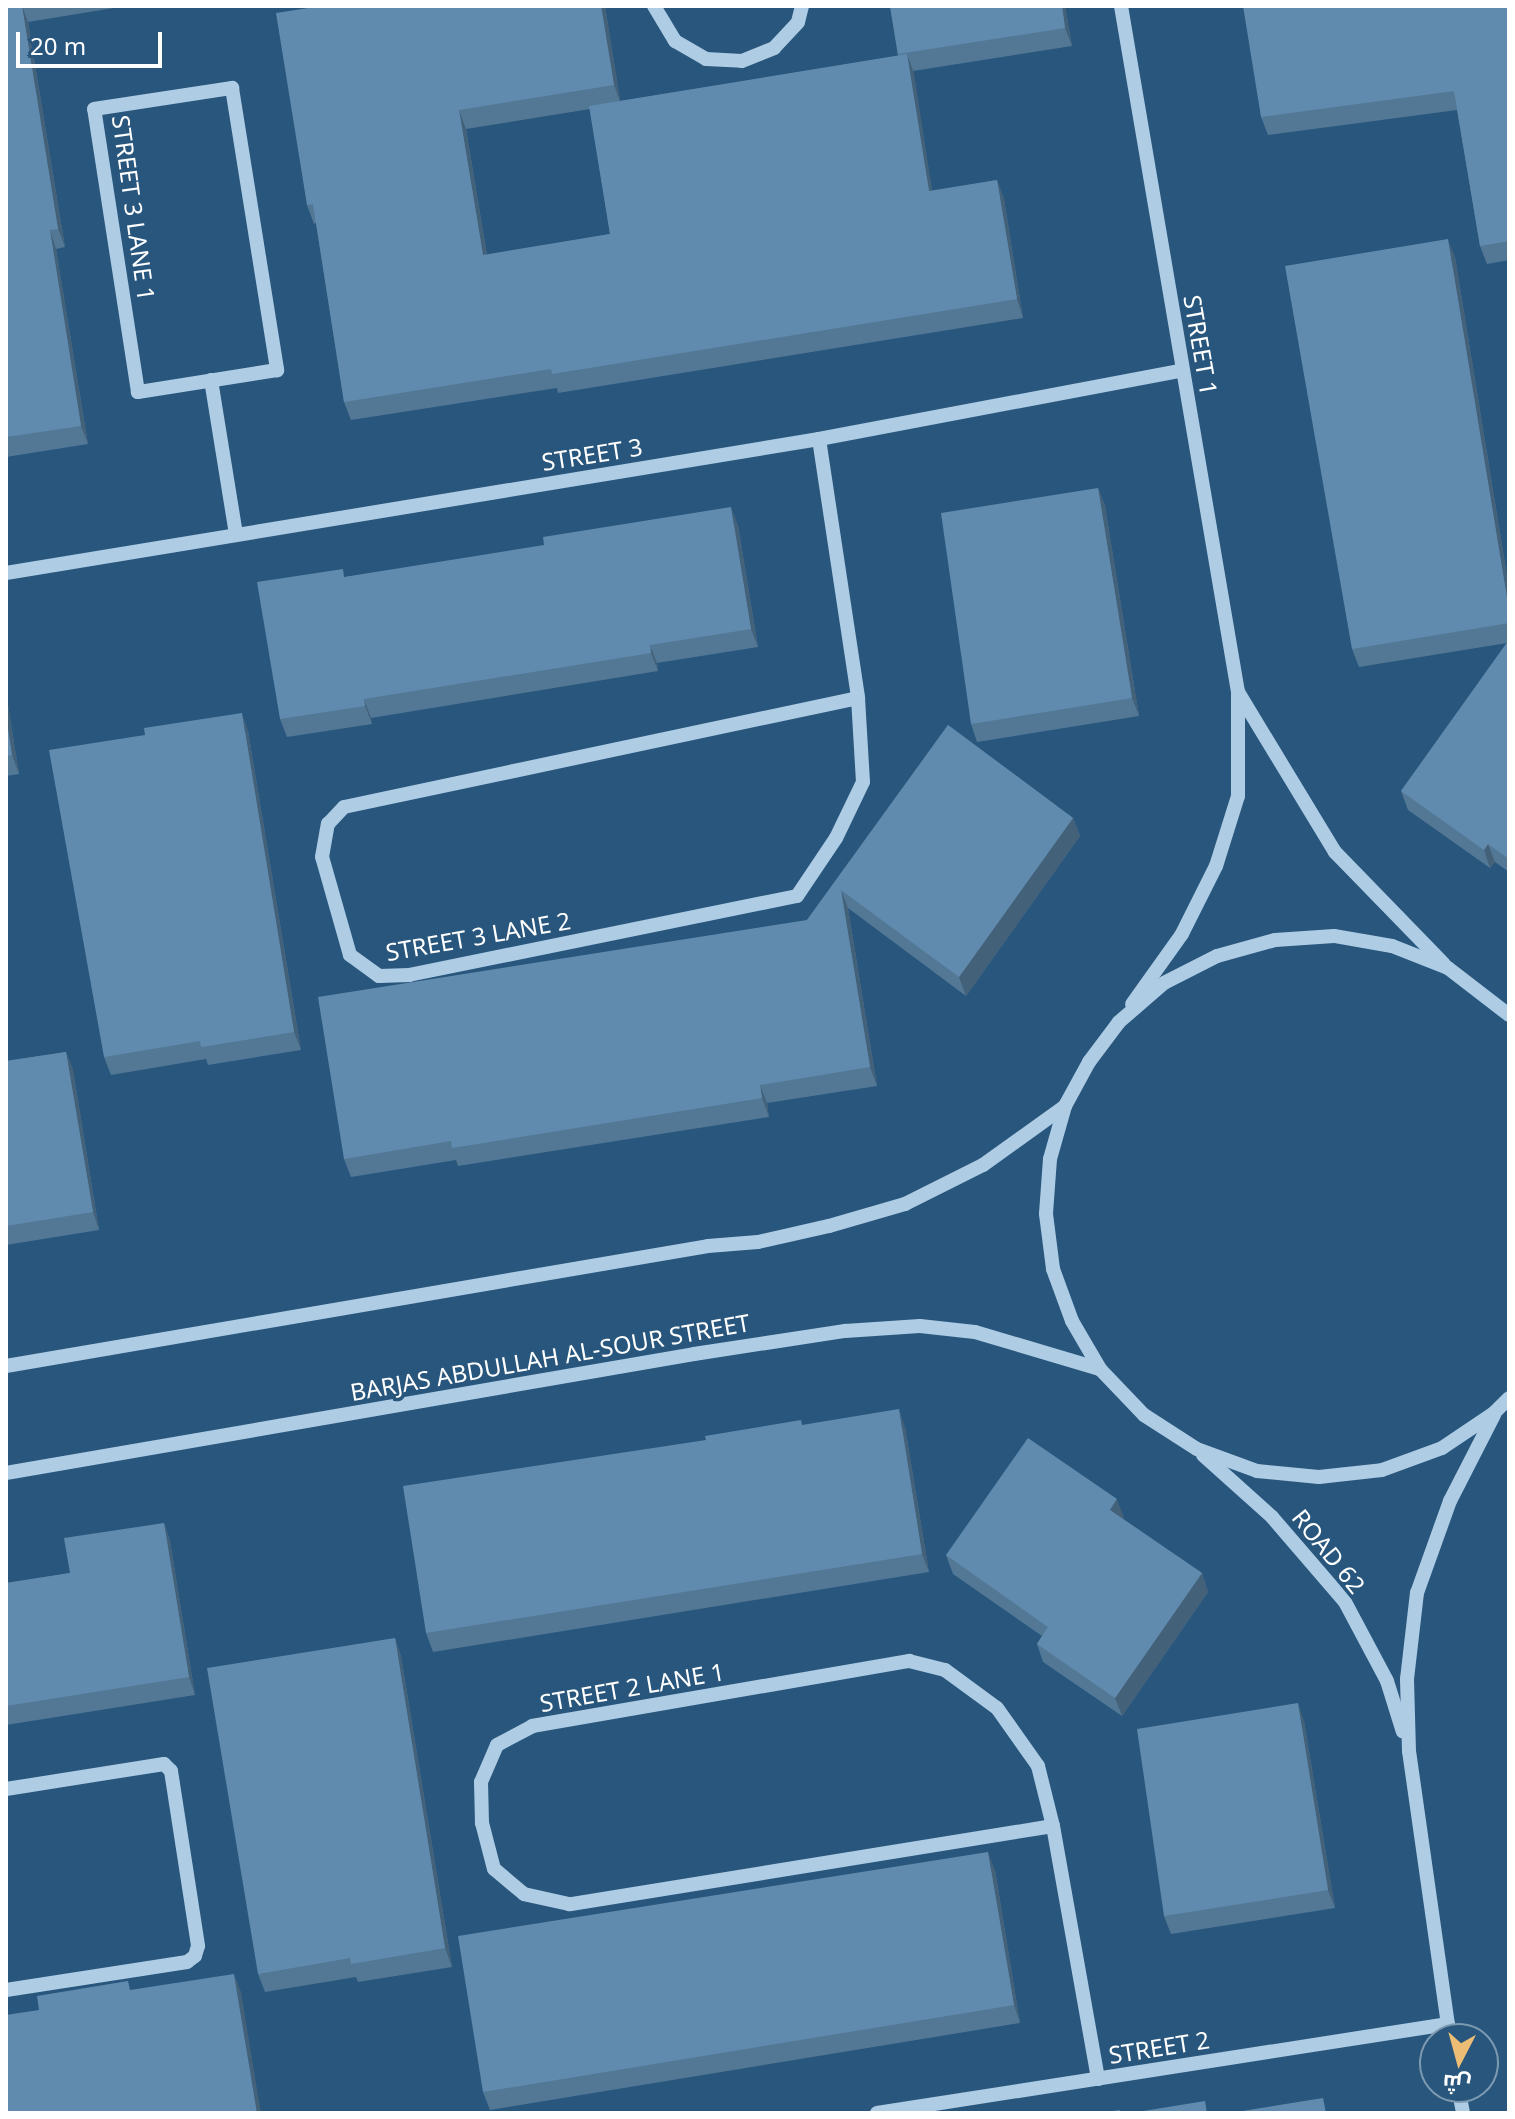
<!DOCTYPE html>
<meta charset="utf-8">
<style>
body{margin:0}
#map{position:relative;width:1515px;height:2119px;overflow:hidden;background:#28567d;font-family:"Noto Sans",Cairo,sans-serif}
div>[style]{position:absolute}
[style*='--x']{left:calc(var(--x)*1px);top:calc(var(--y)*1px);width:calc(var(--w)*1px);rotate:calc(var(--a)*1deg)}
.minor>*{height:14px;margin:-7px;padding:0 7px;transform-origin:7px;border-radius:7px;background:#aecce4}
.wall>*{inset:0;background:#537896}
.shaded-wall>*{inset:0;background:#44617a}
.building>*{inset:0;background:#618bae}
span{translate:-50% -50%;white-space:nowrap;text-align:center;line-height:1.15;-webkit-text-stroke:7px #28567d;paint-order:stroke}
.street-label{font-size:24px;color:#fff}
.frame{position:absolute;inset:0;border:8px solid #fff;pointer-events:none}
.north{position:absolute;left:1419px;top:2023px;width:80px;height:80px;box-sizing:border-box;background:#28567d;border:2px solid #7e9ab1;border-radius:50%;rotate:186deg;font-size:22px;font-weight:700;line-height:32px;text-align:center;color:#fff}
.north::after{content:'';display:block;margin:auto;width:28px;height:36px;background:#ecbd75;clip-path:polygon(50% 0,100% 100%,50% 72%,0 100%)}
.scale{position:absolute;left:16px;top:32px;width:146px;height:36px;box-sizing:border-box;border:4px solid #fff;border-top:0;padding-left:10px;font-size:24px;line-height:28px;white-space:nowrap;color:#fff;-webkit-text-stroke:6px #28567d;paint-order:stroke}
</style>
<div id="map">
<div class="minor">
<div style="--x:654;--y:6;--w:41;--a:59"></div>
<div style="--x:675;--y:41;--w:36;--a:30"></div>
<div style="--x:706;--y:59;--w:36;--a:3"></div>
<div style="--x:742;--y:61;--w:35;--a:-22"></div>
<div style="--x:774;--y:48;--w:35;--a:-47"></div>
<div style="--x:798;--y:22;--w:16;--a:-76"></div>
<div style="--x:1121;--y:6;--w:696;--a:80.32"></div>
<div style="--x:1238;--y:692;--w:104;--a:90"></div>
<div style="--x:1238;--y:796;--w:73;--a:107.4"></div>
<div style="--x:1216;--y:866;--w:76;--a:116.6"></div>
<div style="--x:1182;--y:934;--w:86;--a:125.5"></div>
<div style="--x:232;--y:88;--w:286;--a:80.9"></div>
<div style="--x:277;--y:370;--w:141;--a:171"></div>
<div style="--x:138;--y:392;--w:286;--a:-98.8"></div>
<div style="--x:94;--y:109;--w:140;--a:-8.7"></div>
<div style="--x:211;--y:380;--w:156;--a:80.8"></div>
<div style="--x:819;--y:439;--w:262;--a:81.4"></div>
<div style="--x:858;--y:698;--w:84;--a:86.6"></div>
<div style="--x:863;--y:782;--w:62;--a:115.7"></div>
<div style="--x:836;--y:838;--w:70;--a:123.9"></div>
<div style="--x:797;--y:896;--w:395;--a:168.5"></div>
<div style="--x:410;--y:975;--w:31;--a:178"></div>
<div style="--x:379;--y:976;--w:36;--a:-144"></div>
<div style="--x:350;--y:955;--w:102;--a:-105.9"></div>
<div style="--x:322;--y:857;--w:34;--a:-80"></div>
<div style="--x:328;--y:824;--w:23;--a:-47"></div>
<div style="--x:344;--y:807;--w:525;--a:-11.97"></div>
<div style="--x:6;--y:573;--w:824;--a:-9.36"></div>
<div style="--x:819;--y:439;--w:370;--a:-10.7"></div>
<div style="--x:1238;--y:692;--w:187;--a:58.8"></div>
<div style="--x:1335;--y:852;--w:156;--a:45.8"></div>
<div style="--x:1509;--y:1015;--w:77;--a:-142.4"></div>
<div style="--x:1448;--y:968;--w:60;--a:-158.6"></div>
<div style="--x:1392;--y:946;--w:59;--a:-170.2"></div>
<div style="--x:1334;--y:936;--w:59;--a:176.1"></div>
<div style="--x:1275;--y:940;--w:60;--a:164.6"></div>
<div style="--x:1217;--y:956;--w:59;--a:153"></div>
<div style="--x:1164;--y:983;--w:60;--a:139.1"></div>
<div style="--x:1119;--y:1022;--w:50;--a:126.9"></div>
<div style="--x:1089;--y:1062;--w:50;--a:118.6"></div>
<div style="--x:1065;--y:1106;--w:55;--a:105.8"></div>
<div style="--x:1050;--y:1159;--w:55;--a:94.2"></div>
<div style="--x:1046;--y:1214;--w:55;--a:82.7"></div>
<div style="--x:1053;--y:1269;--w:55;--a:69.9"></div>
<div style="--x:1072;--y:1321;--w:56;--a:59.7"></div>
<div style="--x:1100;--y:1369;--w:64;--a:46.3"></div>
<div style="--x:1144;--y:1415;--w:63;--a:32.7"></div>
<div style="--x:1197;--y:1449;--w:64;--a:20.1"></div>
<div style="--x:1257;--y:1471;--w:62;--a:5.5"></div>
<div style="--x:1319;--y:1477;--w:63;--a:-6.3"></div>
<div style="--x:1382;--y:1470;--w:64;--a:-20.1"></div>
<div style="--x:1442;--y:1448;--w:63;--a:-33.9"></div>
<div style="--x:1494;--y:1413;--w:21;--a:-45"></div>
<div style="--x:6;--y:1366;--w:712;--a:-9.7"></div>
<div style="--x:708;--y:1246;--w:50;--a:-4.6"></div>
<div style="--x:758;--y:1242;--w:73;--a:-12.7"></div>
<div style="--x:829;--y:1226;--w:79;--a:-16.1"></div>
<div style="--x:905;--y:1204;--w:87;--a:-26.6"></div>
<div style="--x:983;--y:1165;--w:101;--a:-35.7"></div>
<div style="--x:1203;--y:1455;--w:93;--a:41.9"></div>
<div style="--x:1272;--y:1517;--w:112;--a:49.3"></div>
<div style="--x:1345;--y:1602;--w:89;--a:62"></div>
<div style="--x:1387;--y:1681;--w:53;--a:72.6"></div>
<div style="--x:6;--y:1473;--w:698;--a:-9.81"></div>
<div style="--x:694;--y:1354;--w:153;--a:-8.7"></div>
<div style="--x:845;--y:1331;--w:75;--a:-3.8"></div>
<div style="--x:920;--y:1326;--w:55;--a:6.2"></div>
<div style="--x:975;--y:1332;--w:130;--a:16.5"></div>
<div style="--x:6;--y:1789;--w:160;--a:-9"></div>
<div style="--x:164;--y:1764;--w:10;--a:45"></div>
<div style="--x:171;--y:1771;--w:177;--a:81.2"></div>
<div style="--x:198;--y:1946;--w:10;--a:107"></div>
<div style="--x:195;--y:1956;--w:10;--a:143"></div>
<div style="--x:187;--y:1962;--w:183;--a:171.2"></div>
<div style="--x:1053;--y:1826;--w:490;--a:170.8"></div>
<div style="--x:569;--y:1904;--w:46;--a:-167.5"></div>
<div style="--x:524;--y:1894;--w:39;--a:-140"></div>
<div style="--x:494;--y:1869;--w:48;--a:-104.6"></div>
<div style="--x:482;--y:1823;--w:41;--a:-91.4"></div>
<div style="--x:481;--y:1782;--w:40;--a:-66.6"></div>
<div style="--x:497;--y:1745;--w:40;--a:-28"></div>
<div style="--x:532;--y:1726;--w:383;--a:-9.8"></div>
<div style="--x:909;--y:1661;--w:37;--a:14"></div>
<div style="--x:945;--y:1670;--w:64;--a:36.2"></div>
<div style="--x:997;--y:1708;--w:71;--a:54.7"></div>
<div style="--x:1038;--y:1766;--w:62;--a:76"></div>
<div style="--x:1053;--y:1826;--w:257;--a:79.9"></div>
<div style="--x:1450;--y:2039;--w:291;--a:-98.1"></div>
<div style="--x:1409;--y:1751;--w:72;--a:-91.6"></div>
<div style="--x:1407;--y:1679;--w:87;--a:-83.4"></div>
<div style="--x:1417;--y:1593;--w:98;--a:-70.3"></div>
<div style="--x:1450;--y:1501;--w:97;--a:-62.9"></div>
<div style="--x:1458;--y:2087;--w:26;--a:79"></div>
<div style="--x:877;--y:2113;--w:578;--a:-8.86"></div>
</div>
<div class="wall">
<div style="clip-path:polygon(6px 6px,126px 6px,28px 22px,65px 247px,56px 249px,88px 444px,6px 457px)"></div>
<div style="clip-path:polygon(evenodd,321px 6px,605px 6px,620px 101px,898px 56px,890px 6px,1065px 6px,1072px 46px,913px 71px,932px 191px,997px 180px,1004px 199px,1023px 318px,558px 393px,557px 388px,351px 420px,344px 402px,316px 223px,314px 224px,307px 205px,321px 6px,590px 109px,610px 234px,487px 255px,466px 129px,590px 109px)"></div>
<div style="clip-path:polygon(1509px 6px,1509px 260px,1487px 264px,1480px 246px,1457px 110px,1268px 135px,1261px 117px)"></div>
<div style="clip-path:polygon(1455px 257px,1509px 588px,1509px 872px,1495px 862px,1490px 868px,1408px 810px,1401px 791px,1507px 643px,1359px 667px,1352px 649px)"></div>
<div style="clip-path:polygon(1098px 488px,1105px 506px,1139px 716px,977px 742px,971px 724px)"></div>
<div style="clip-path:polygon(738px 525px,758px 647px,657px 663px,658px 671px,371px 718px,372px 724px,287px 737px,280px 719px,346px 577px)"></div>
<div style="clip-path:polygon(6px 693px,19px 774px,6px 776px)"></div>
<div style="clip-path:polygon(948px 725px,1073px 818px,1080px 836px,966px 996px,848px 908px,877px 1086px,767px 1103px,769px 1117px,458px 1166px,456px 1160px,351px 1177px,344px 1159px,807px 920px)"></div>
<div style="clip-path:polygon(248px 731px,301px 1050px,208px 1065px,206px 1059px,111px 1075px,104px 1057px,145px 735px)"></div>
<div style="clip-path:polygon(66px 1052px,73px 1070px,99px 1230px,6px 1245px,6px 1061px)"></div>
<div style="clip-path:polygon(803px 1425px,905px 1427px,929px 1572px,433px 1652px,426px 1633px)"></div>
<div style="clip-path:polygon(1124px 1518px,1123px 1519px,1202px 1573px,1208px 1592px,1122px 1716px,1043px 1662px,1037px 1644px,1042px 1636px,953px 1574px,946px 1555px)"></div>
<div style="clip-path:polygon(164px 1523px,170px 1541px,195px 1695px,6px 1725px,6px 1583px,70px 1573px)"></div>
<div style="clip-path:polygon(395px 1638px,401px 1656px,452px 1967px,358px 1982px,356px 1977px,265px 1992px,258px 1974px)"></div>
<div style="clip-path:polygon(1304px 1721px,1335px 1908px,1171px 1934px,1164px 1916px)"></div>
<div style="clip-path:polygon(995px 1870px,1020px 2023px,490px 2110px,483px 2092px)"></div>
</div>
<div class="shaded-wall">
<div style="clip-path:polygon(22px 6px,28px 22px,65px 247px,58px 229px)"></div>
<div style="clip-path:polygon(601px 6px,605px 6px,621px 104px,614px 85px)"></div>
<div style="clip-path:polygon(1062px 6px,1065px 6px,1072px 46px,1065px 28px)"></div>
<div style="clip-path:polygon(907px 54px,914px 73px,935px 210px,929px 191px)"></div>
<div style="clip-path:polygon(459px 110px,466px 129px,490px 274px,483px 255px)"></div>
<div style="clip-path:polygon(997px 180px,1004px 199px,1023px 318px,1017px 299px)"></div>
<div style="clip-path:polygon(50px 230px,56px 249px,88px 444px,81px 426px)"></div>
<div style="clip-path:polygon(1448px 239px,1455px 257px,1509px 588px,1509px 610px)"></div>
<div style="clip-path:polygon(1098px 488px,1105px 506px,1139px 716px,1132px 698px)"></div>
<div style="clip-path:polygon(731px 507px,738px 525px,758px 647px,751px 629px)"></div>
<div style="clip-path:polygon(650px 645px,657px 663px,658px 671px,651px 653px)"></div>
<div style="clip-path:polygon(6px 693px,19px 774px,12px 755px,6px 716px)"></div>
<div style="clip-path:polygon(364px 699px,371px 718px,372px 724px,365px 706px)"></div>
<div style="clip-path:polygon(242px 713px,248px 731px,301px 1050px,294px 1032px)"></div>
<div style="clip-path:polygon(1073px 818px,1080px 836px,966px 996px,959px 977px)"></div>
<div style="clip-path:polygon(1488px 844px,1495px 862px,1490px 868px,1484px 850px)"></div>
<div style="clip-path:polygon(841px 890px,848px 908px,877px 1086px,870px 1067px)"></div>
<div style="clip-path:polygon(66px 1052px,73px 1070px,99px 1230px,93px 1212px)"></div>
<div style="clip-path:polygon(760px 1085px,767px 1103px,769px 1117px,762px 1098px)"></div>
<div style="clip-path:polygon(899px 1409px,905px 1427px,929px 1572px,922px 1554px)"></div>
<div style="clip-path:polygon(1117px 1499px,1124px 1518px,1116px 1529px,1110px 1510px)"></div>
<div style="clip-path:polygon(164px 1523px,170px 1541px,195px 1695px,189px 1677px)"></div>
<div style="clip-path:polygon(1202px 1573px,1208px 1592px,1122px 1716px,1115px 1698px)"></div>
<div style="clip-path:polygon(395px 1638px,401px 1656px,452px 1967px,445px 1948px)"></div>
<div style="clip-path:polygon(1298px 1703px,1304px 1721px,1335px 1908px,1328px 1890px)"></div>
<div style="clip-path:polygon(988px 1852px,995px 1870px,1020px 2023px,1014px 2005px)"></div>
<div style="clip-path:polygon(234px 1974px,241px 1992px,261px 2113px,257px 2113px)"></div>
</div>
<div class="building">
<div style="clip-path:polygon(6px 6px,22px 6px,58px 229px,50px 230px,81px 426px,6px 437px)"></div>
<div style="clip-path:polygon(321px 6px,601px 6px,614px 85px,459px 110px,483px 255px,610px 234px,589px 106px,907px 54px,929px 191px,997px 180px,1017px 299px,552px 374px,551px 369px,344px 402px,313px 204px,307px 205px,276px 13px)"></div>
<div style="clip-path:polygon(890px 6px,1062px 6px,1065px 28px,898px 54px)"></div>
<div style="clip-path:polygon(1243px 6px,1509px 6px,1509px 241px,1480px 246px,1454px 91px,1261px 117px)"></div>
<div style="clip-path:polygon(1448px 239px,1509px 610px,1509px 623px,1352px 649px,1285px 266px)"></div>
<div style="clip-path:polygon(1098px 488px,1132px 698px,971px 724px,941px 513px)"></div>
<div style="clip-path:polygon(731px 507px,751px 629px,650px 645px,651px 653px,364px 699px,365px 706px,280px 719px,257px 582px,343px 569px,344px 577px,482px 555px,544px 545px,543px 537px)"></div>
<div style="clip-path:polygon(1508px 641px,1509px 642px,1509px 859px,1488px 844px,1484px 850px,1401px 791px)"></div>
<div style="clip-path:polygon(242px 713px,294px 1032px,201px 1047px,200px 1041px,104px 1057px,49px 750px,145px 735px,144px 728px)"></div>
<div style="clip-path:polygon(6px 716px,12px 755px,6px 756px)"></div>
<div style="clip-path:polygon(948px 725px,1073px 818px,959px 977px,841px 890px,870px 1067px,760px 1085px,762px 1098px,452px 1148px,451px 1141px,344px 1159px,318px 997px,807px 920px)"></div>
<div style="clip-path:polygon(66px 1052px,93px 1212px,6px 1226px,6px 1061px)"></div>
<div style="clip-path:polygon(899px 1409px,922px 1554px,426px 1633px,403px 1486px,706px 1440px,705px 1436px,801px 1420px,802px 1425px)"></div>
<div style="clip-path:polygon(1028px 1438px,1117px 1499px,1110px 1510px,1202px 1573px,1115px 1698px,1037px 1644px,1048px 1627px,946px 1555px)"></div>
<div style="clip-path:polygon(164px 1523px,189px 1677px,6px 1706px,6px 1583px,70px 1573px,64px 1538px)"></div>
<div style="clip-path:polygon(395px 1638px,445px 1948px,351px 1964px,350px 1958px,258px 1974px,207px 1668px)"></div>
<div style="clip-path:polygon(1298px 1703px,1328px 1890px,1164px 1916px,1137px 1729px)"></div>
<div style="clip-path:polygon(988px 1852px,1014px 2005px,483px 2092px,458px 1936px)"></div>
<div style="clip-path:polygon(234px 1974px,257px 2113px,6px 2113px,6px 2015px,39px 2010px,37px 1996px,128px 1981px,130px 1990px)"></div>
<div style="clip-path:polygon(1323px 2098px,1326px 2113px,1230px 2113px)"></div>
<div style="clip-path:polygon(1205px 2101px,1207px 2113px,1131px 2113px)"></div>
<div style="clip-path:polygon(1120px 2110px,1120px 2113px,1098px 2113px)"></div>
</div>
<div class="street-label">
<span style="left:134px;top:208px;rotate:82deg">STREET 3 LANE 1</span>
<span style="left:1201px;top:345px;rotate:80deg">STREET 1</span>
<span style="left:592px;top:454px;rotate:-9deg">STREET 3</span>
<span style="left:478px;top:936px;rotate:-10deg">STREET 3 LANE 2</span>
<span style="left:550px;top:1357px;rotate:-10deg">BARJAS ABDULLAH AL-SOUR STREET</span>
<span style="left:1329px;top:1551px;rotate:51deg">ROAD 62</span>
<span style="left:632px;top:1687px;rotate:-10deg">STREET 2 LANE 1</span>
<span style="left:1159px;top:2047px;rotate:-9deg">STREET 2</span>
</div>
<div class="frame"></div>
<div class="north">ش</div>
<div class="scale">20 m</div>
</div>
